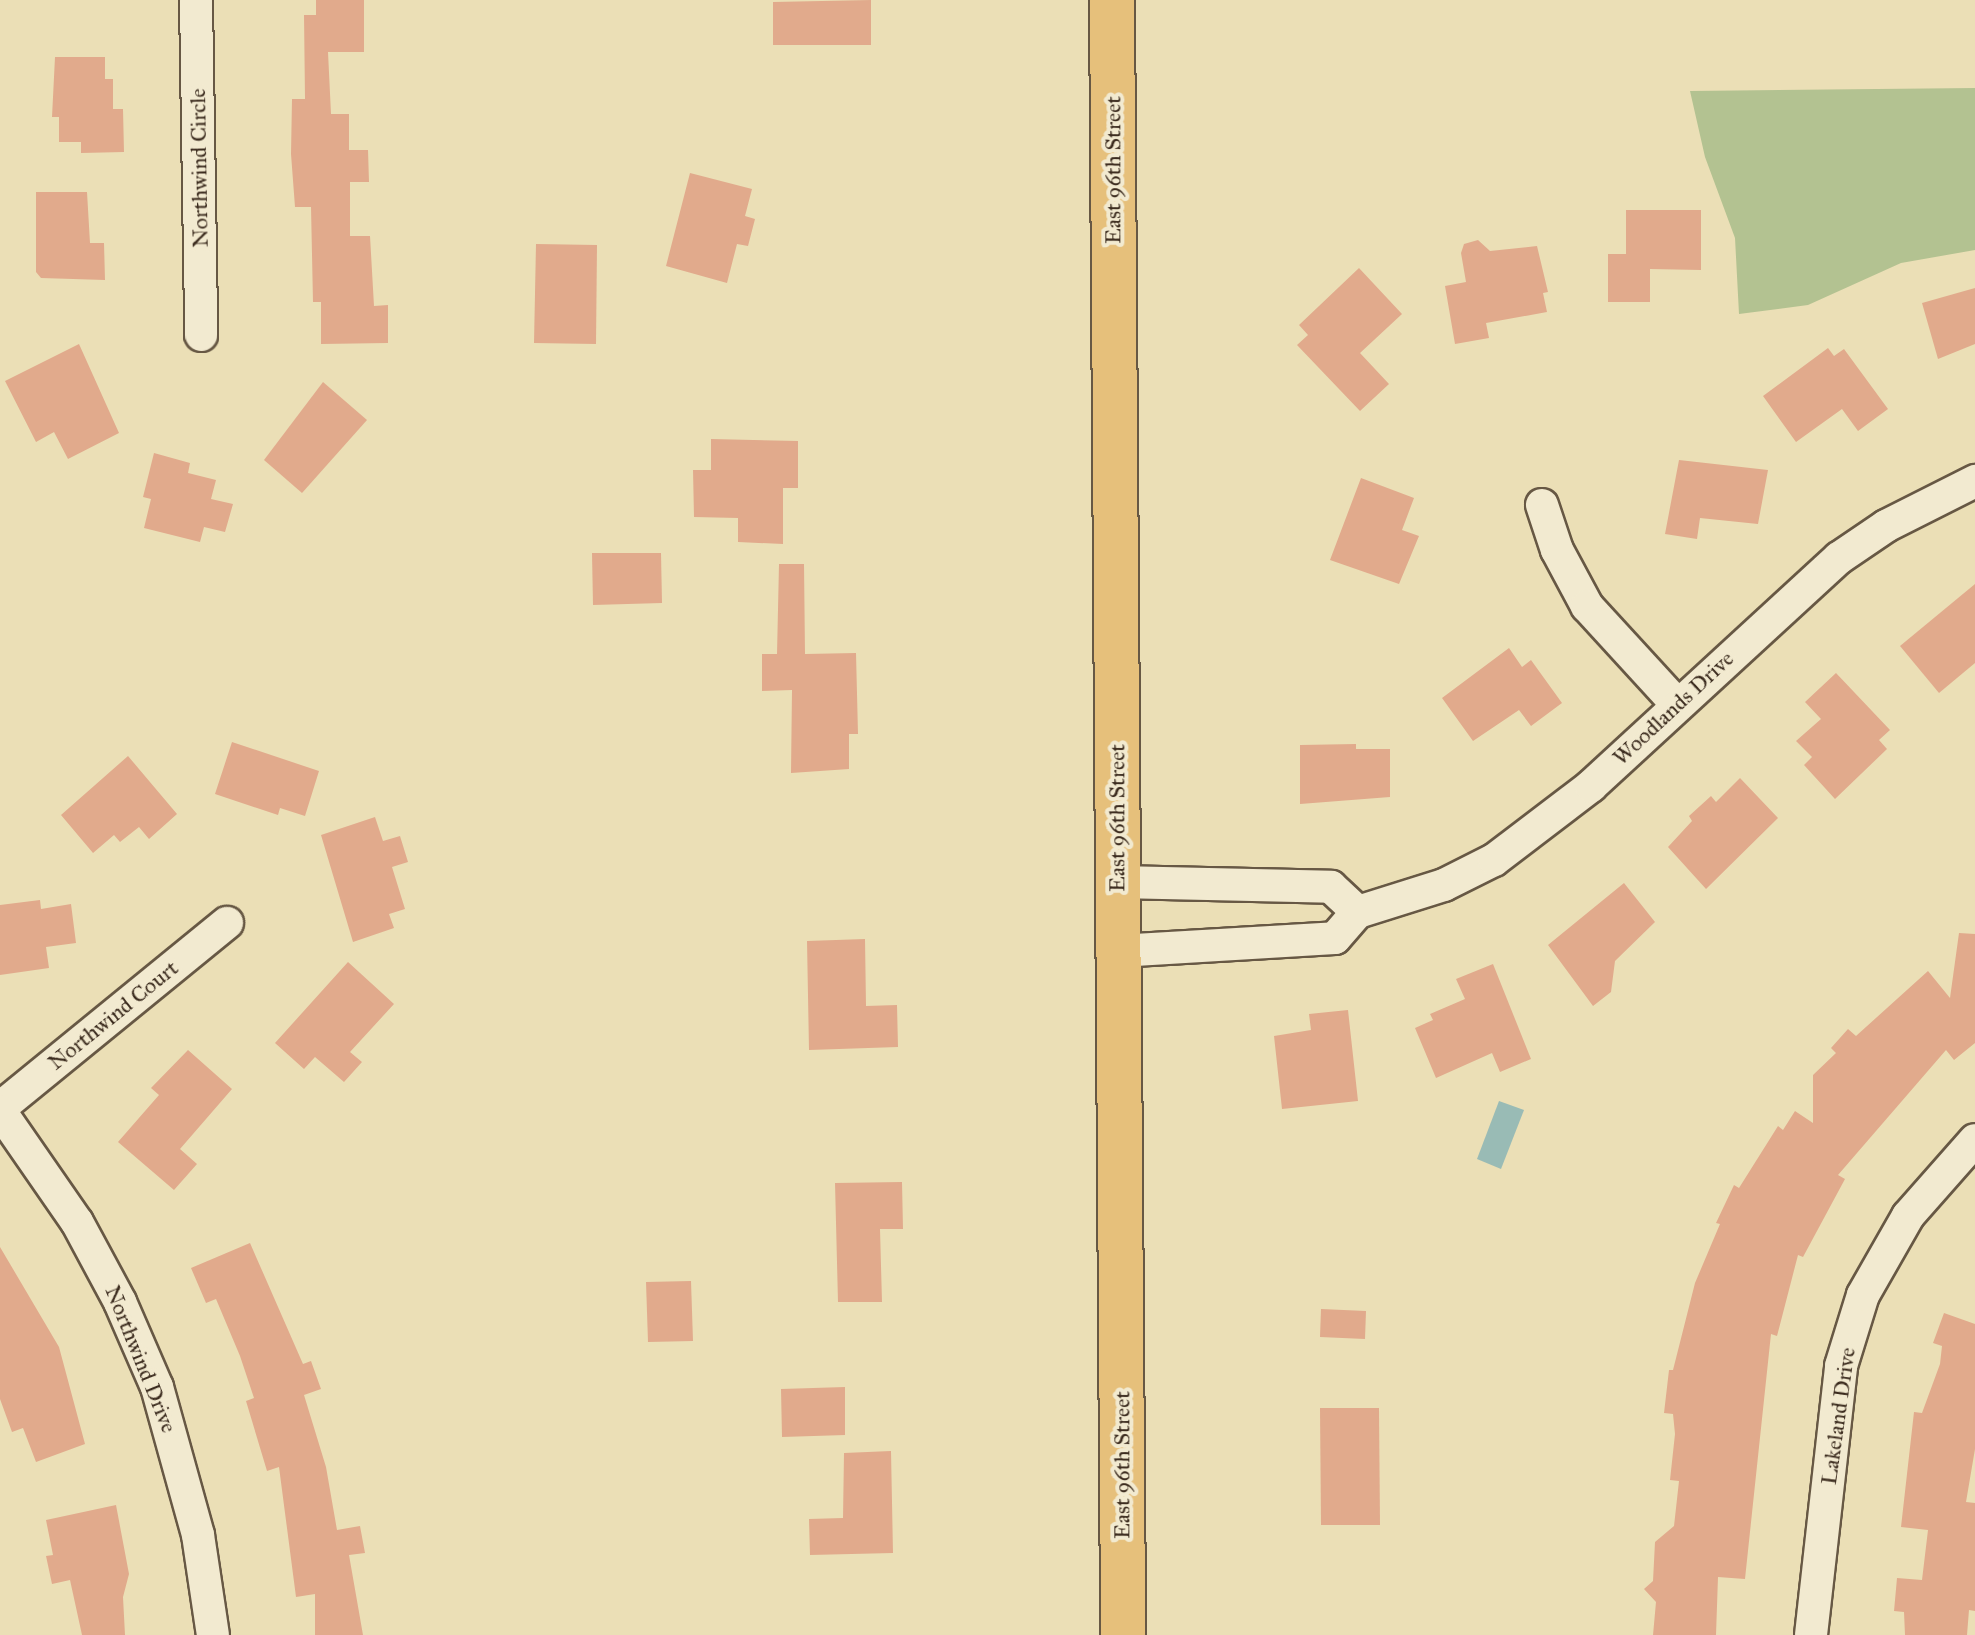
<!DOCTYPE html>
<style>
body{margin:0}
#map{position:relative;width:1975px;height:1635px;overflow:hidden;background:#ebdfb6;font-family:"IM FELL Great Primer",serif}
div>[style]{position:absolute}
[style*='--x']{left:calc(var(--x)*1px);top:calc(var(--y)*1px);width:calc(var(--w)*1px);rotate:calc(var(--a)*1deg)}
.green>*{inset:0;background:#b3c291}
.water>*{inset:0;background:#99bbb5}
.building>*{inset:0;background:#e1aa8c}
.roads{filter:drop-shadow(2px 0 #675844) drop-shadow(-2px 0 #675844) drop-shadow(0 2px #675844) drop-shadow(0 -2px #675844)}
.minor>*{height:32px;margin:-16px;padding:0 16px;transform-origin:16px;border-radius:16px;background:#f2ead0}
.primary>*{height:44px;margin:-22px;padding:0 22px;transform-origin:22px;border-radius:22px;background:#e6c07b}
span{translate:-50% -50%;white-space:nowrap;text-align:center;line-height:1.15;-webkit-text-stroke:8px #f2ead0;paint-order:stroke}
.street-label{font-size:22px;color:#3b2b1e}
</style>
<div id="map">
<div class="green">
<div style="clip-path:polygon(1975px 88px,1975px 250px,1901px 263px,1808px 305px,1739px 314px,1735px 238px,1705px 157px,1690px 91px)"></div>
</div>
<div class="water">
<div style="clip-path:polygon(1499px 1101px,1524px 1110px,1501px 1169px,1477px 1159px)"></div>
</div>
<div class="building">
<div style="clip-path:polygon(316px 0,364px 0,364px 52px,328px 52px,331px 114px,349px 114px,349px 150px,368px 150px,369px 182px,350px 182px,350px 236px,370px 236px,374px 306px,388px 305px,388px 343px,321px 344px,321px 302px,313px 302px,311px 207px,295px 207px,291px 154px,292px 99px,305px 99px,304px 15px,316px 15px)"></div>
<div style="clip-path:polygon(871px 0,871px 45px,773px 45px,773px 2px)"></div>
<div style="clip-path:polygon(55px 57px,105px 57px,105px 79px,113px 79px,113px 109px,123px 109px,124px 152px,81px 153px,81px 142px,59px 142px,59px 117px,52px 117px)"></div>
<div style="clip-path:polygon(690px 173px,752px 189px,745px 216px,755px 219px,748px 246px,737px 244px,727px 283px,666px 266px)"></div>
<div style="clip-path:polygon(36px 192px,87px 192px,90px 243px,104px 243px,105px 280px,41px 278px,36px 272px)"></div>
<div style="clip-path:polygon(1626px 210px,1701px 210px,1701px 270px,1650px 269px,1650px 302px,1608px 302px,1608px 254px,1626px 254px)"></div>
<div style="clip-path:polygon(1478px 240px,1490px 251px,1537px 246px,1548px 292px,1543px 293px,1547px 312px,1486px 323px,1489px 338px,1455px 344px,1445px 286px,1466px 282px,1461px 253px,1464px 244px)"></div>
<div style="clip-path:polygon(536px 244px,597px 245px,596px 344px,534px 343px)"></div>
<div style="clip-path:polygon(1359px 268px,1402px 314px,1360px 353px,1389px 384px,1360px 411px,1297px 345px,1308px 335px,1299px 325px)"></div>
<div style="clip-path:polygon(1975px 288px,1975px 344px,1938px 359px,1922px 303px)"></div>
<div style="clip-path:polygon(79px 344px,119px 433px,68px 459px,54px 432px,36px 442px,5px 381px)"></div>
<div style="clip-path:polygon(1828px 348px,1834px 356px,1844px 349px,1888px 409px,1858px 431px,1842px 409px,1796px 442px,1763px 396px)"></div>
<div style="clip-path:polygon(323px 382px,367px 420px,302px 493px,264px 460px)"></div>
<div style="clip-path:polygon(711px 439px,798px 441px,798px 488px,783px 488px,783px 544px,738px 542px,738px 518px,694px 517px,693px 470px,711px 470px)"></div>
<div style="clip-path:polygon(154px 453px,190px 463px,188px 473px,216px 480px,211px 499px,233px 504px,225px 532px,204px 527px,200px 542px,144px 528px,151px 499px,143px 497px)"></div>
<div style="clip-path:polygon(1679px 460px,1768px 470px,1758px 524px,1700px 518px,1697px 539px,1665px 534px)"></div>
<div style="clip-path:polygon(1361px 478px,1414px 498px,1402px 530px,1419px 536px,1399px 584px,1330px 560px)"></div>
<div style="clip-path:polygon(592px 553px,661px 553px,662px 603px,593px 605px)"></div>
<div style="clip-path:polygon(779px 564px,804px 564px,805px 654px,856px 653px,858px 734px,849px 734px,849px 769px,791px 773px,792px 690px,762px 691px,762px 654px,777px 654px)"></div>
<div style="clip-path:polygon(1975px 584px,1975px 663px,1939px 693px,1900px 646px)"></div>
<div style="clip-path:polygon(1509px 648px,1522px 667px,1531px 660px,1562px 703px,1531px 726px,1519px 710px,1473px 741px,1442px 698px)"></div>
<div style="clip-path:polygon(1836px 673px,1890px 730px,1879px 740px,1887px 749px,1835px 799px,1804px 765px,1812px 757px,1796px 741px,1821px 719px,1805px 702px)"></div>
<div style="clip-path:polygon(232px 742px,319px 771px,305px 816px,280px 808px,278px 815px,215px 794px)"></div>
<div style="clip-path:polygon(1356px 744px,1356px 749px,1390px 749px,1390px 797px,1300px 804px,1300px 745px)"></div>
<div style="clip-path:polygon(128px 756px,177px 814px,149px 839px,139px 827px,120px 842px,114px 835px,93px 853px,61px 815px)"></div>
<div style="clip-path:polygon(1740px 778px,1778px 818px,1706px 889px,1668px 847px,1692px 821px,1689px 816px,1711px 796px,1716px 802px)"></div>
<div style="clip-path:polygon(375px 817px,383px 841px,400px 836px,408px 862px,392px 867px,405px 909px,389px 914px,394px 928px,353px 942px,321px 835px)"></div>
<div style="clip-path:polygon(1624px 883px,1655px 922px,1615px 961px,1611px 992px,1593px 1006px,1548px 945px)"></div>
<div style="clip-path:polygon(40px 900px,41px 909px,71px 904px,76px 943px,46px 947px,49px 968px,0 975px,0 905px)"></div>
<div style="clip-path:polygon(1959px 933px,1975px 934px,1975px 1043px,1954px 1060px,1946px 1050px,1838px 1175px,1845px 1179px,1803px 1257px,1798px 1255px,1777px 1336px,1771px 1334px,1745px 1579px,1718px 1577px,1716px 1635px,1653px 1635px,1656px 1602px,1644px 1589px,1653px 1581px,1655px 1542px,1674px 1526px,1679px 1481px,1670px 1480px,1675px 1434px,1673px 1414px,1664px 1413px,1669px 1370px,1673px 1370px,1695px 1283px,1720px 1224px,1716px 1223px,1734px 1185px,1739px 1188px,1778px 1126px,1783px 1130px,1795px 1111px,1813px 1123px,1813px 1075px,1836px 1053px,1831px 1048px,1848px 1029px,1856px 1036px,1928px 971px,1950px 998px)"></div>
<div style="clip-path:polygon(865px 939px,866px 1006px,897px 1005px,898px 1047px,809px 1050px,807px 941px)"></div>
<div style="clip-path:polygon(348px 962px,394px 1004px,350px 1052px,362px 1062px,344px 1082px,315px 1057px,304px 1069px,275px 1043px)"></div>
<div style="clip-path:polygon(1493px 964px,1531px 1059px,1500px 1072px,1492px 1053px,1436px 1078px,1415px 1028px,1433px 1020px,1430px 1014px,1465px 999px,1456px 979px)"></div>
<div style="clip-path:polygon(1348px 1010px,1358px 1101px,1282px 1109px,1274px 1036px,1311px 1030px,1309px 1014px)"></div>
<div style="clip-path:polygon(188px 1050px,232px 1089px,180px 1149px,197px 1164px,174px 1190px,118px 1142px,159px 1095px,151px 1088px)"></div>
<div style="clip-path:polygon(902px 1182px,903px 1229px,880px 1229px,882px 1302px,838px 1302px,835px 1183px)"></div>
<div style="clip-path:polygon(250px 1243px,303px 1364px,311px 1361px,321px 1389px,304px 1395px,326px 1467px,337px 1530px,360px 1526px,365px 1553px,349px 1555px,363px 1635px,315px 1635px,315px 1594px,296px 1597px,279px 1467px,267px 1471px,246px 1401px,254px 1398px,240px 1356px,216px 1299px,206px 1303px,191px 1268px)"></div>
<div style="clip-path:polygon(0 1247px,59px 1347px,85px 1444px,36px 1462px,23px 1428px,12px 1432px,0 1399px)"></div>
<div style="clip-path:polygon(691px 1281px,693px 1341px,648px 1342px,646px 1282px)"></div>
<div style="clip-path:polygon(1321px 1309px,1366px 1311px,1365px 1339px,1320px 1337px)"></div>
<div style="clip-path:polygon(1944px 1313px,1975px 1324px,1975px 1449px,1966px 1502px,1975px 1503px,1975px 1611px,1969px 1610px,1967px 1635px,1905px 1635px,1904px 1612px,1894px 1611px,1897px 1578px,1922px 1580px,1928px 1530px,1901px 1527px,1914px 1412px,1922px 1413px,1940px 1364px,1942px 1346px,1933px 1343px)"></div>
<div style="clip-path:polygon(845px 1387px,845px 1435px,782px 1437px,781px 1389px)"></div>
<div style="clip-path:polygon(1320px 1408px,1379px 1408px,1380px 1525px,1321px 1525px)"></div>
<div style="clip-path:polygon(891px 1451px,893px 1553px,810px 1555px,809px 1519px,843px 1518px,844px 1453px)"></div>
<div style="clip-path:polygon(116px 1505px,129px 1574px,123px 1597px,125px 1635px,82px 1635px,70px 1580px,52px 1584px,46px 1556px,53px 1555px,46px 1520px)"></div>
</div>
<div class="roads">
<div class="minor">
<div style="--x:196;--y:0;--w:335;--a:89.1"></div>
<div style="--x:1542;--y:505;--w:47;--a:71.6"></div>
<div style="--x:1557;--y:550;--w:64;--a:61.8"></div>
<div style="--x:1587;--y:606;--w:132;--a:47.5"></div>
<div style="--x:1118;--y:882;--w:213;--a:1.3"></div>
<div style="--x:1331;--y:887;--w:37;--a:43"></div>
<div style="--x:1118;--y:951;--w:217;--a:-3.4"></div>
<div style="--x:1335;--y:938;--w:35;--a:-49"></div>
<div style="--x:1358;--y:912;--w:90;--a:-17.4"></div>
<div style="--x:1444;--y:885;--w:56;--a:-26.6"></div>
<div style="--x:1494;--y:860;--w:122;--a:-37.3"></div>
<div style="--x:1591;--y:786;--w:337;--a:-42.6"></div>
<div style="--x:1839;--y:558;--w:57;--a:-34.2"></div>
<div style="--x:1886;--y:526;--w:100;--a:-26.8"></div>
<div style="--x:0;--y:1108;--w:293;--a:-39.2"></div>
<div style="--x:0;--y:1111;--w:135;--a:55.3"></div>
<div style="--x:77;--y:1222;--w:91;--a:61.7"></div>
<div style="--x:120;--y:1302;--w:93;--a:66.5"></div>
<div style="--x:157;--y:1387;--w:154;--a:74.5"></div>
<div style="--x:198;--y:1535;--w:101;--a:81.5"></div>
<div style="--x:1811;--y:1635;--w:271;--a:-83.6"></div>
<div style="--x:1841;--y:1366;--w:74;--a:-72.8"></div>
<div style="--x:1863;--y:1295;--w:91;--a:-60.3"></div>
<div style="--x:1908;--y:1216;--w:101;--a:-48.6"></div>
</div>
<div class="primary">
<div style="--x:1112;--y:0;--w:1635;--a:89.61"></div>
</div>
</div>
<div class="street-label">
<span style="left:199px;top:168px;rotate:-91deg">Northwind Circle</span>
<span style="left:1113px;top:170px;rotate:-90deg">East 96th Street</span>
<span style="left:1673px;top:708px;rotate:-43deg">Woodlands Drive</span>
<span style="left:1117px;top:818px;rotate:-90deg">East 96th Street</span>
<span style="left:113px;top:1015px;rotate:-39deg">Northwind Court</span>
<span style="left:141px;top:1359px;rotate:68deg">Northwind Drive</span>
<span style="left:1838px;top:1416px;rotate:-82deg">Lakeland Drive</span>
<span style="left:1122px;top:1465px;rotate:-90deg">East 96th Street</span>
</div>
</div>
